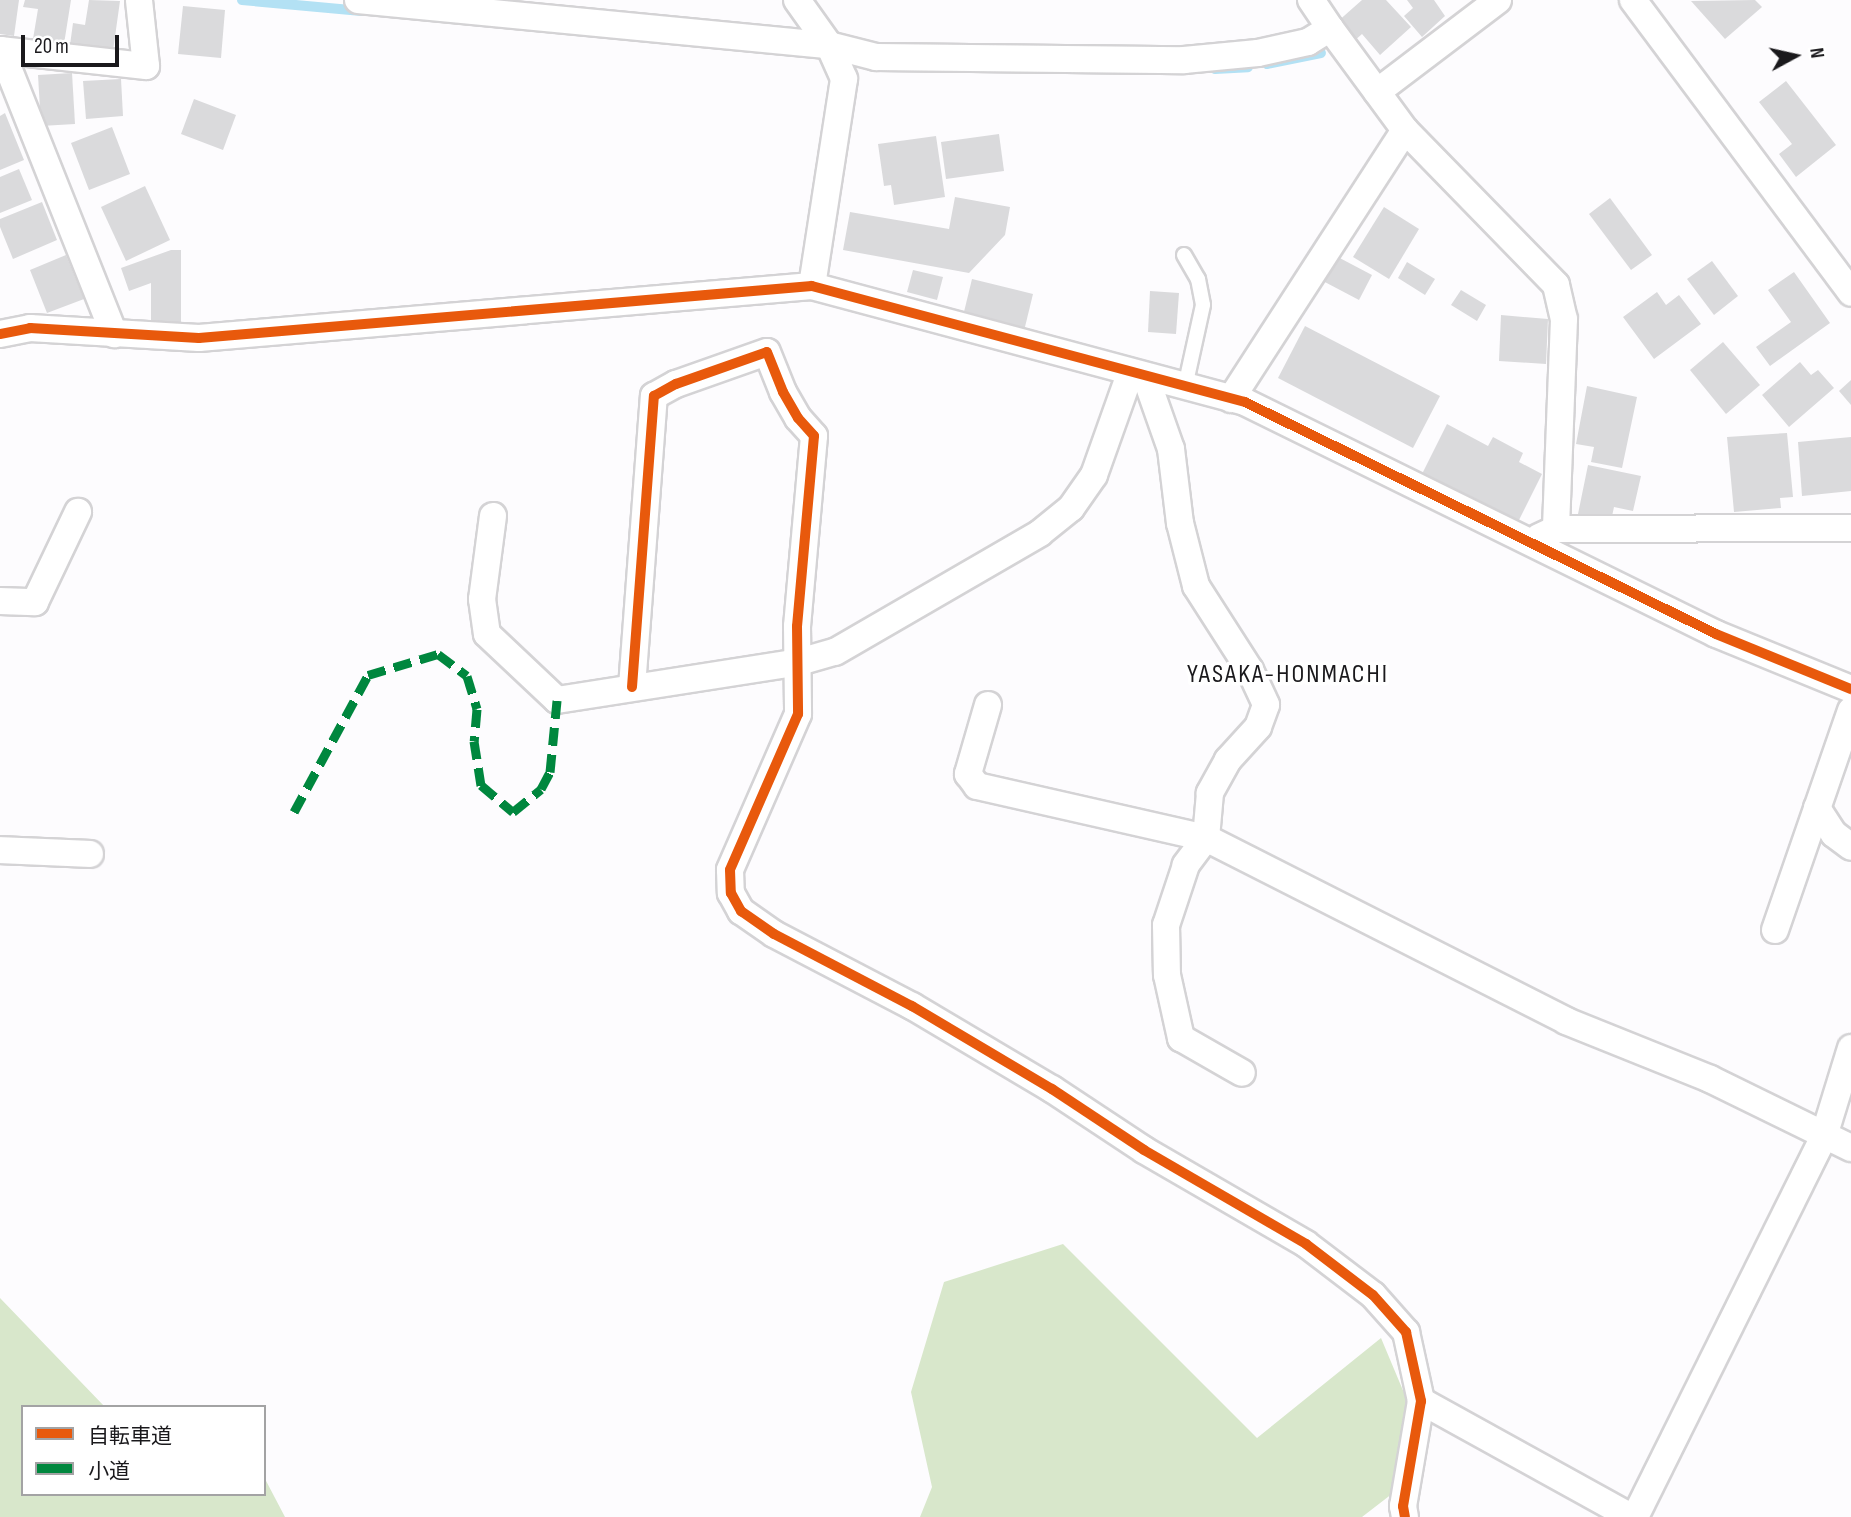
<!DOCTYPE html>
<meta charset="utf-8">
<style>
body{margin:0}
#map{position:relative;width:1851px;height:1517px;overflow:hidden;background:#fdfcfe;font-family:"Sofia Sans Condensed","Noto Sans JP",sans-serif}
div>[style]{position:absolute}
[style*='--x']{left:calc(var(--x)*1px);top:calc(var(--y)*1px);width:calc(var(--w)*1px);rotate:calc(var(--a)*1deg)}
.forest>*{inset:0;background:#d8e7cb}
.stream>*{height:10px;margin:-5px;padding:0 5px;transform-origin:5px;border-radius:5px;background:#b3e1f4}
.building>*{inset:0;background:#dadadc}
.roads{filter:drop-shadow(2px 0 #d4d3d5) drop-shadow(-2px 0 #d4d3d5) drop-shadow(0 2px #d4d3d5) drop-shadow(0 -2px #d4d3d5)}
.lane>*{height:14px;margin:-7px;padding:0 7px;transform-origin:7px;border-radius:7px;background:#fff}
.street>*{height:26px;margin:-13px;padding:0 13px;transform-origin:13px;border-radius:13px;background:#fff}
.quiet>*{height:9px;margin-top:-4.5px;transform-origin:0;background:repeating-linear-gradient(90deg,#00873e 0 18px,transparent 0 27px)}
.cycleway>*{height:10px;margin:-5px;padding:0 5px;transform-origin:5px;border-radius:5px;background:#e8590c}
span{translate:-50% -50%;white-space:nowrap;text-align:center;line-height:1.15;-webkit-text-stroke:7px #fff;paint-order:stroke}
.quarter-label{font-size:26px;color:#1a191c;letter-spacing:2px}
.legend{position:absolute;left:21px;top:1405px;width:245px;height:91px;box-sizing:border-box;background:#fff;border:2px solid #a3a3a4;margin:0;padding:9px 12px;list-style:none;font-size:21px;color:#1a191c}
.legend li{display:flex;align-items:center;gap:14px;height:35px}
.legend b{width:35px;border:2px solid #a3a3a4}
.north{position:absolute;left:1760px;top:21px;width:70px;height:70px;-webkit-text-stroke:5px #fff;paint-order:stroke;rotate:82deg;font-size:19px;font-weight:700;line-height:28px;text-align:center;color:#1a191c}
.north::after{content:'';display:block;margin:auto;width:24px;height:32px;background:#1a191c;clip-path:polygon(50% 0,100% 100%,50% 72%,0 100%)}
.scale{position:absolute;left:21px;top:35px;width:98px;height:32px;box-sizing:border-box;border:4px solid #1a191c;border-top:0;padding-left:9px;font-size:21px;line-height:24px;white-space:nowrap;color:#1a191c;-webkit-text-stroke:5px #fff;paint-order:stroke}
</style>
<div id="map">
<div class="forest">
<div style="clip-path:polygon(1063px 1244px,1257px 1438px,1381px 1338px,1407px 1400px,1397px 1490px,1362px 1517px,920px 1517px,932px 1487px,911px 1392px,944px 1282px)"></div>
<div style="clip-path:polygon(0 1298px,105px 1407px,23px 1407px,23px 1494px,264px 1494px,264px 1477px,285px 1517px,0 1517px)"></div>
</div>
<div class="stream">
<div style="--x:242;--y:0;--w:120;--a:5.3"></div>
<div style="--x:1267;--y:64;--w:55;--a:-11.5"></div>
<div style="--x:1215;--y:69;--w:33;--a:-3"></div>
</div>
<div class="building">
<div style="clip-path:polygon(0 0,19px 0,14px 36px,0 34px)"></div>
<div style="clip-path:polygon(25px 0,71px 0,64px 44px,33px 39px,38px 9px,23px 7px)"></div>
<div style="clip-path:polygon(89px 0,120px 1px,113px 51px,70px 45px,73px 23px,85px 25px)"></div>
<div style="clip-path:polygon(1362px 0,1386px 0,1411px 27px,1380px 55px,1362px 34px,1353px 42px,1336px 23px)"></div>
<div style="clip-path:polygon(1407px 0,1434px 0,1445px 16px,1422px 37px,1404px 16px,1413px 8px)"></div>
<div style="clip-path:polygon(1755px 0,1762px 7px,1725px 39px,1691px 1px)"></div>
<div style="clip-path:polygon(183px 6px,225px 10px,221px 58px,178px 54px)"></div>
<div style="clip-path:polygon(72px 73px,75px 124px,41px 126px,38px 75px)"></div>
<div style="clip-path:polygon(121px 79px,123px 116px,86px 119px,83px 81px)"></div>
<div style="clip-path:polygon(1786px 81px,1836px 145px,1796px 177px,1779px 154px,1792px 144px,1759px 102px)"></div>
<div style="clip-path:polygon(194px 99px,236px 115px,223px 150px,181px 134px)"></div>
<div style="clip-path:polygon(5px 113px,24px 160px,0 170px,0 116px)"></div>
<div style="clip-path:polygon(112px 127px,130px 174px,89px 190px,71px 143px)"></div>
<div style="clip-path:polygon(999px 134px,1004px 171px,946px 179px,941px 142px)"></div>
<div style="clip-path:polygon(936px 136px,945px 197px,894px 205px,891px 185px,884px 186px,878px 144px)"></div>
<div style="clip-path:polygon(19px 169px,32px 200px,0 213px,0 177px)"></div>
<div style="clip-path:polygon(145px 186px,170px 240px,126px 261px,101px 207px)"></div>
<div style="clip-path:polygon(955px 197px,1010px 207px,1005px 235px,969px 273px,843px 250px,850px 212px,949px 229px)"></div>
<div style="clip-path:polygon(1610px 198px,1652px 255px,1631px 270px,1589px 214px)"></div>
<div style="clip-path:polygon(42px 202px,57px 240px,13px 259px,0 227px,0 219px)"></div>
<div style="clip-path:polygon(1384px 207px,1419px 229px,1389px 279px,1353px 257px)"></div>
<div style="clip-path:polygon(171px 250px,181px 250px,181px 323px,151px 324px,151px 283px,129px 291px,121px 268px)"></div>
<div style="clip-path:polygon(66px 255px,84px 299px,47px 313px,30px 270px)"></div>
<div style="clip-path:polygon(1334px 255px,1372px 275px,1359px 300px,1321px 280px)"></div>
<div style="clip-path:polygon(1712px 261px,1738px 296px,1714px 315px,1687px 279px)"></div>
<div style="clip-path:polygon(1407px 262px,1435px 279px,1425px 295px,1398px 278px)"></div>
<div style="clip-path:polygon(913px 270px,943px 277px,937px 300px,907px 292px)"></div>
<div style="clip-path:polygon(1794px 272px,1830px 323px,1770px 366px,1756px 347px,1791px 322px,1768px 290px)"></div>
<div style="clip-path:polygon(972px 279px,1033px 294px,1024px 331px,963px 316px)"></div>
<div style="clip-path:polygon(1461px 290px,1486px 305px,1477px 321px,1451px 305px)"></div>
<div style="clip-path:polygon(1150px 291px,1179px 293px,1176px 334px,1148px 332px)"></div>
<div style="clip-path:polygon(1657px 292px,1666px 305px,1679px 295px,1701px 324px,1654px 359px,1623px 317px)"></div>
<div style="clip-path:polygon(1501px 315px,1548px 319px,1546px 364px,1499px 361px)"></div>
<div style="clip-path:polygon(1305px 326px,1440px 396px,1413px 448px,1278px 378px)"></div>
<div style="clip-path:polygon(1723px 342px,1760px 385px,1726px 414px,1690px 370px)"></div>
<div style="clip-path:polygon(1800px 362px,1811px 375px,1818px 370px,1834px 388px,1789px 427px,1762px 395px)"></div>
<div style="clip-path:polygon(1851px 380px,1851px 405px,1839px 391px)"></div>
<div style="clip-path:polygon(1587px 386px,1637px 397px,1622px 468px,1591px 462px,1594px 447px,1576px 444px)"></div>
<div style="clip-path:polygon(1447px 424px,1488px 446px,1493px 437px,1523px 453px,1519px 462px,1542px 474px,1516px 526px,1421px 476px)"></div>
<div style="clip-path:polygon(1787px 433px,1793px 497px,1780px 498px,1781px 508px,1734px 512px,1727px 437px)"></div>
<div style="clip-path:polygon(1851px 437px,1851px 491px,1802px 496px,1798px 442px)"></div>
<div style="clip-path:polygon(1588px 465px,1641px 476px,1633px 511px,1614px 507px,1611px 521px,1578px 514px)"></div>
</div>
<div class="roads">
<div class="lane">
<div style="--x:1184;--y:255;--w:28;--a:60"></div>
<div style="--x:1198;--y:279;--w:26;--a:79"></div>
<div style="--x:1203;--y:305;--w:84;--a:102.4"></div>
</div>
<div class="street">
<div style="--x:358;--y:0;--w:473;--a:5.5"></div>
<div style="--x:829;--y:45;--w:49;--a:14.3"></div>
<div style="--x:876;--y:57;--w:308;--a:0.6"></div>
<div style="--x:1184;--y:60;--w:74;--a:-5.4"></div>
<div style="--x:1258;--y:53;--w:51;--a:-12.4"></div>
<div style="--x:1308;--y:42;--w:26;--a:-32"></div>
<div style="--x:1330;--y:28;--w:34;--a:-124"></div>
<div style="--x:797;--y:0;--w:55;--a:54.6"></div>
<div style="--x:829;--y:45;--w:37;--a:66"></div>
<div style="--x:844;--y:79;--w:209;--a:98.8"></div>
<div style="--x:1633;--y:0;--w:365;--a:53.3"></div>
<div style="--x:1330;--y:28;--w:127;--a:53.7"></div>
<div style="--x:1405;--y:130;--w:216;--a:45.7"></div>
<div style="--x:1556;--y:285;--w:35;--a:77"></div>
<div style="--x:1564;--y:319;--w:210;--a:92.2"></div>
<div style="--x:0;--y:50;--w:147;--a:6.3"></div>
<div style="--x:146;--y:66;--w:66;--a:-96.1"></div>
<div style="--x:1;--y:50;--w:306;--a:68.3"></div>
<div style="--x:1377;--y:92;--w:152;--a:-37.2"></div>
<div style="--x:0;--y:334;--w:31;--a:-11"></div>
<div style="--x:30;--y:328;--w:169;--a:3.4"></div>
<div style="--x:199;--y:338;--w:615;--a:-4.85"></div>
<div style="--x:812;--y:286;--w:448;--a:15"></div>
<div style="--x:1245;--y:402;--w:525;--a:26.22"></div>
<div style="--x:1716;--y:634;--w:146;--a:22.2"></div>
<div style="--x:1146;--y:378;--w:75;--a:70.6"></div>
<div style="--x:1171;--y:449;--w:75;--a:83.1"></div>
<div style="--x:1180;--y:523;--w:65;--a:75.7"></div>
<div style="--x:1196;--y:586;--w:100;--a:57.3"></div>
<div style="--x:1250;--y:670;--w:38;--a:65"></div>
<div style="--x:1266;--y:705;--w:23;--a:110"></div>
<div style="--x:1258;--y:727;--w:45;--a:132.3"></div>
<div style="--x:1228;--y:760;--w:38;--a:119"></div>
<div style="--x:1210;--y:793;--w:45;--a:95.1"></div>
<div style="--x:1206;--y:838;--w:34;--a:127"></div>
<div style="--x:1186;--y:865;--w:63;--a:108.4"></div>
<div style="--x:1166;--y:925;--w:50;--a:88.9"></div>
<div style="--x:1167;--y:975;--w:65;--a:77.5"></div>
<div style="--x:1181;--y:1038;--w:70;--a:29.8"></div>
<div style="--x:1231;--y:399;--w:320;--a:-57.1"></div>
<div style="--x:493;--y:516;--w:84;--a:97.5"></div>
<div style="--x:482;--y:599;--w:35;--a:82"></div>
<div style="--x:487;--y:634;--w:96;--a:43.3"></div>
<div style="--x:557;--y:700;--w:245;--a:-8.9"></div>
<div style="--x:799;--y:662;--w:37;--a:-16"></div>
<div style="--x:835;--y:652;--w:237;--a:-30.1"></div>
<div style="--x:1040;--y:533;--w:40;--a:-39"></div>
<div style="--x:1071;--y:508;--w:40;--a:-55.1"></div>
<div style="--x:1094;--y:475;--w:107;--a:-70.4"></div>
<div style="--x:1539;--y:537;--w:19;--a:-25"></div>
<div style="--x:1556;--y:529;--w:295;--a:-0.2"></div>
<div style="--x:0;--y:601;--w:35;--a:2"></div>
<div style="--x:35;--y:602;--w:100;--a:-64.5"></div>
<div style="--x:632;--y:687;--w:292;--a:-85.7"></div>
<div style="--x:654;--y:396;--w:25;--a:-29"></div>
<div style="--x:676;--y:384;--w:96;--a:-19.4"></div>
<div style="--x:767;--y:352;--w:43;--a:68.2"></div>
<div style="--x:783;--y:392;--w:30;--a:60"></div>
<div style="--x:798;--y:418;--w:24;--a:48"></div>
<div style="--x:814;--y:436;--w:191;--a:95.1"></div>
<div style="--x:797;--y:626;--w:88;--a:89.3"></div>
<div style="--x:798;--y:714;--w:170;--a:113.6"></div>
<div style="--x:730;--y:870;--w:23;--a:88"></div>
<div style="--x:731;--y:893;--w:21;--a:61"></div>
<div style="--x:741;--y:911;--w:40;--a:34.9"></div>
<div style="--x:774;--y:934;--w:156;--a:27.6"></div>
<div style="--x:912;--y:1006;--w:163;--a:30.7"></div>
<div style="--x:1052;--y:1089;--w:110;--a:33.5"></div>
<div style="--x:1144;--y:1150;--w:187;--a:30.1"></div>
<div style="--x:1306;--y:1244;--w:84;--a:37.3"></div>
<div style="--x:1373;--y:1295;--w:50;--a:48.3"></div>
<div style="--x:1406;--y:1332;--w:71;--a:77.7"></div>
<div style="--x:1421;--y:1401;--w:107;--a:99.7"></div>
<div style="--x:1403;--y:1506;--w:11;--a:80"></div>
<div style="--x:988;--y:705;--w:72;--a:106.2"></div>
<div style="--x:968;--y:774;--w:15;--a:53"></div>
<div style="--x:977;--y:786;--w:235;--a:12.8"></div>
<div style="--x:1206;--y:838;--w:404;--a:26.9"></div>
<div style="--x:1566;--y:1021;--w:155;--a:21.9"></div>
<div style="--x:1710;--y:1079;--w:157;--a:26.1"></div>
<div style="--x:1817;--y:808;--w:31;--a:57"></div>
<div style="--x:1834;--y:834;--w:21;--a:37"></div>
<div style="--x:0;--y:850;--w:90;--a:2.5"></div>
<div style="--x:1775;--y:930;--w:232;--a:-70.9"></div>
<div style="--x:1421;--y:1401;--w:240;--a:28.9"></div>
<div style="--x:1635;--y:1517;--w:425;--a:-63.6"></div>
<div style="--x:1824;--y:1136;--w:92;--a:-72.9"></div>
</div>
</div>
<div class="quiet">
<div style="--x:294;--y:812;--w:156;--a:-61.6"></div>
<div style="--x:368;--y:675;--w:73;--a:-16.7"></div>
<div style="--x:438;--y:654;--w:36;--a:37"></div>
<div style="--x:467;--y:676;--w:34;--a:73"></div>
<div style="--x:477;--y:709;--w:32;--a:95"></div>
<div style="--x:474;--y:741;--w:45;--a:81"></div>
<div style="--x:481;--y:785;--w:42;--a:40.2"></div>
<div style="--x:513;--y:812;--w:36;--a:-39"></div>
<div style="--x:541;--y:789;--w:19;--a:-62"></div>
<div style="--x:550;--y:772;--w:72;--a:-84.4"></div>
</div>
<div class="cycleway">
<div style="--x:0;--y:334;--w:31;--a:-11"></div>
<div style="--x:30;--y:328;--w:169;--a:3.4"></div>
<div style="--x:199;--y:338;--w:615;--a:-4.85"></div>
<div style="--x:812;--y:286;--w:448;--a:15"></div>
<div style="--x:1245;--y:402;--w:525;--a:26.22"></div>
<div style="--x:1716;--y:634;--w:146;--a:22.2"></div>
<div style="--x:632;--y:687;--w:292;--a:-85.7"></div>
<div style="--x:654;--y:396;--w:25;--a:-29"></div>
<div style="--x:676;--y:384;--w:96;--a:-19.4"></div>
<div style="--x:767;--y:352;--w:43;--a:68.2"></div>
<div style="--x:783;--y:392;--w:30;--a:60"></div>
<div style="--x:798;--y:418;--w:24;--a:48"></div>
<div style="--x:814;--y:436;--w:191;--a:95.1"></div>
<div style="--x:797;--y:626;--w:88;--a:89.3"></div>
<div style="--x:798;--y:714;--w:170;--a:113.6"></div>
<div style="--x:730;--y:870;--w:23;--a:88"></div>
<div style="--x:731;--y:893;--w:21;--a:61"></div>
<div style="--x:741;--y:911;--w:40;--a:34.9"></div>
<div style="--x:774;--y:934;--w:156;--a:27.6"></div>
<div style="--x:912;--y:1006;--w:163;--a:30.7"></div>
<div style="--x:1052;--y:1089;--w:110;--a:33.5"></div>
<div style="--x:1144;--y:1150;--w:187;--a:30.1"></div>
<div style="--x:1306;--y:1244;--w:84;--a:37.3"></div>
<div style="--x:1373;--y:1295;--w:50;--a:48.3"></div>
<div style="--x:1406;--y:1332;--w:71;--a:77.7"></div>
<div style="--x:1421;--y:1401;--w:107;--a:99.7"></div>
<div style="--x:1403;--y:1506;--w:11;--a:80"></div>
</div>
<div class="quarter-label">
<span style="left:1288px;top:675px">YASAKA-HONMACHI</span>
</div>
<ul class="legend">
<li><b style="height:9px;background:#e8590c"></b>自転車道</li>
<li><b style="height:9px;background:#00873e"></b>小道</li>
</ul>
<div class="north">N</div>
<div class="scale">20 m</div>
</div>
